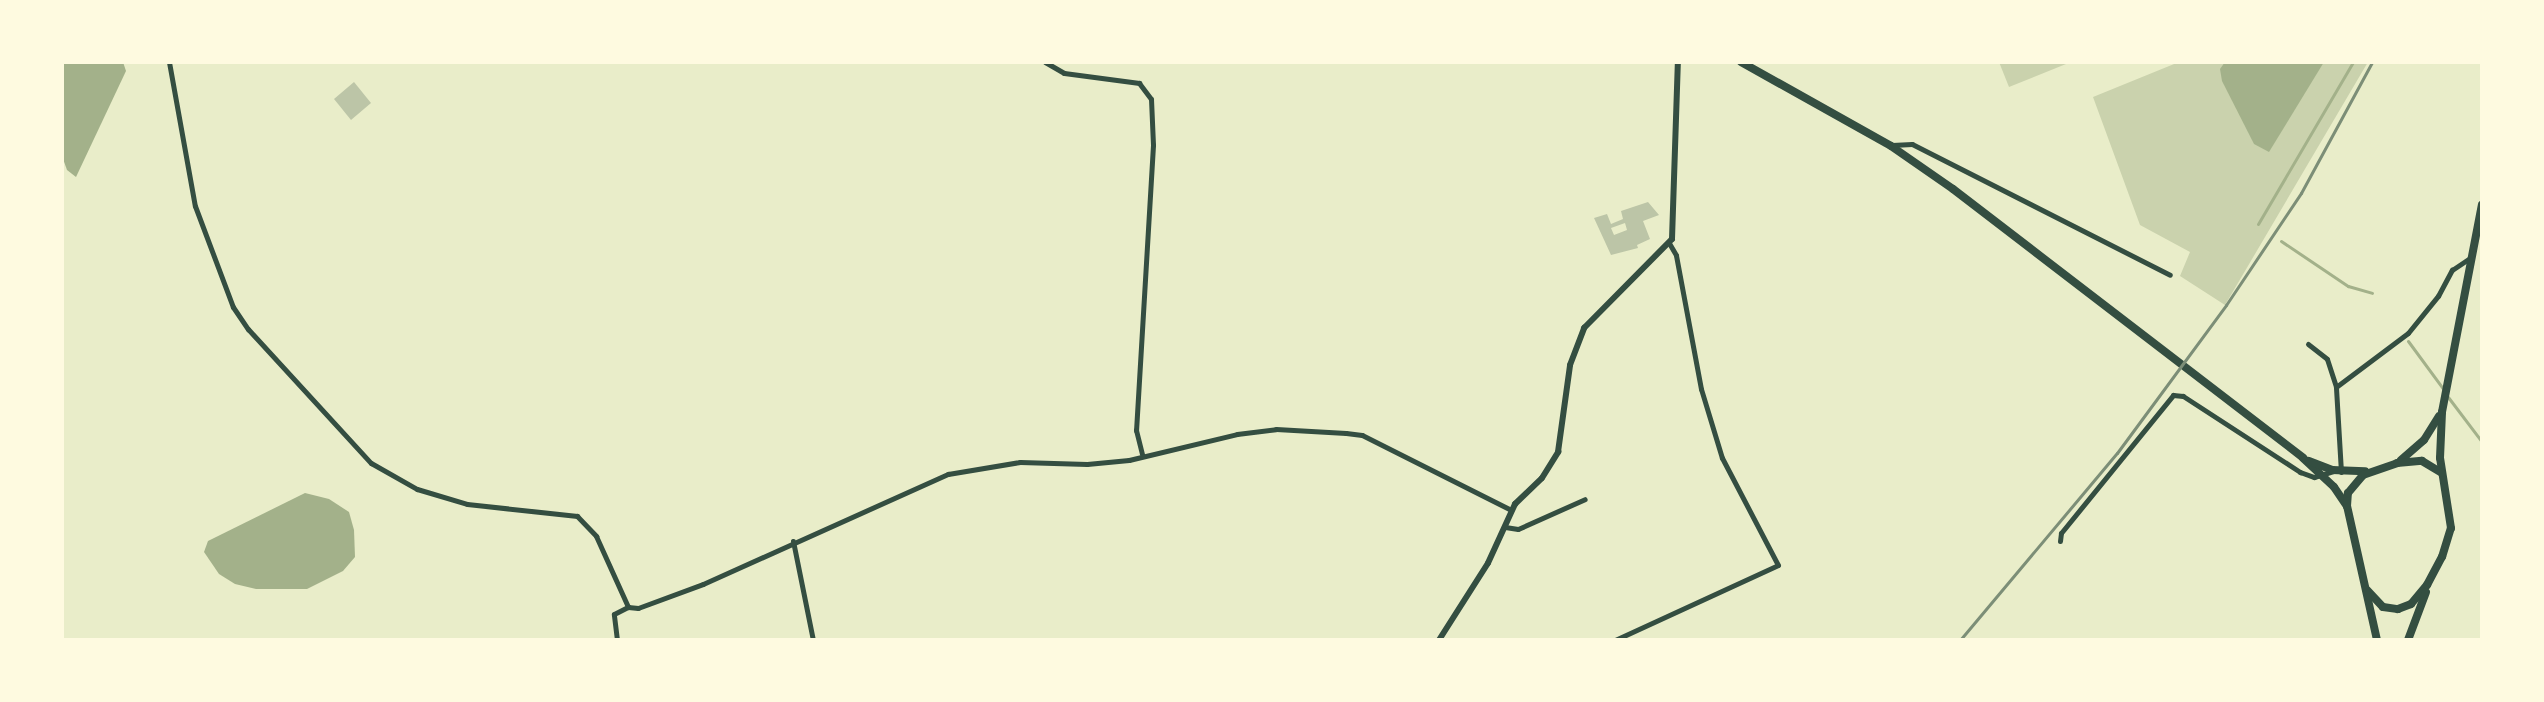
<!DOCTYPE html>
<style>
body{margin:0}
#map{position:relative;width:2544px;height:702px;overflow:hidden;background:#e9edc9;font-family:Barlow,sans-serif}
div>[style]{position:absolute}
[style*='--x']{left:calc(var(--x)*1px);top:calc(var(--y)*1px);width:calc(var(--w)*1px);rotate:calc(var(--a)*1deg)}
.green>*{inset:0;background:#cad2ad}
.water>*{inset:0;background:#a3b18a}
.stream>*{height:3px;margin:-1.5px;padding:0 1.5px;transform-origin:1.5px;border-radius:1.5px;background:#a3b18a}
.building>*{inset:0;background:#bcc5a7}
.minor>*{height:5px;margin:-2.5px;padding:0 2.5px;transform-origin:2.5px;border-radius:2.5px;background:#344e41}
.tertiary>*{height:6px;margin:-3px;padding:0 3px;transform-origin:3px;border-radius:3px;background:#344e41}
.primary>*{height:8px;margin:-4px;padding:0 4px;transform-origin:4px;border-radius:4px;background:#344e41}
.rail>*{height:3px;margin:-1.5px;padding:0 1.5px;transform-origin:1.5px;border-radius:1.5px;background:#7c8e77}
span{translate:-50% -50%;white-space:nowrap;text-align:center;line-height:1.15;-webkit-text-stroke:8px #fefae0;paint-order:stroke}
.frame{position:absolute;inset:0;border:64px solid #fefae0;pointer-events:none}
</style>
<div id="map">
<div class="green">
<div style="clip-path:polygon(1999px 62px,2071px 62px,2009px 87px)"></div>
<div style="clip-path:polygon(2179px 62px,2368px 62px,2225px 305px,2180px 276px,2190px 252px,2140px 225px,2093px 97px)"></div>
</div>
<div class="water">
<div style="clip-path:polygon(62px 62px,123px 62px,126px 71px,76px 177px,67px 170px,62px 156px)"></div>
<div style="clip-path:polygon(2225px 62px,2324px 62px,2269px 152px,2254px 144px,2222px 81px,2220px 69px)"></div>
<div style="clip-path:polygon(305px 493px,329px 499px,349px 512px,354px 530px,355px 557px,343px 571px,307px 589px,256px 589px,235px 584px,219px 574px,204px 552px,208px 541px)"></div>
</div>
<div class="stream">
<div style="--x:2258;--y:224;--w:188;--a:-59.6"></div>
<div style="--x:2281;--y:241;--w:81;--a:33.9"></div>
<div style="--x:2348;--y:286;--w:25;--a:16"></div>
<div style="--x:2408;--y:341;--w:61;--a:53.7"></div>
<div style="--x:2448;--y:397;--w:56;--a:52.9"></div>
</div>
<div class="building">
<div style="clip-path:polygon(354px 82px,371px 103px,351px 120px,334px 99px)"></div>
<div style="clip-path:polygon(evenodd,1648px 202px,1659px 215px,1643px 221px,1650px 239px,1637px 245px,1638px 248px,1611px 255px,1594px 218px,1607px 214px,1611px 224px,1623px 219px,1621px 211px,1648px 202px,1625px 223px,1627px 230px,1614px 235px,1611px 228px,1625px 223px)"></div>
</div>
<div class="minor">
<div style="--x:169;--y:62;--w:146;--a:79.8"></div>
<div style="--x:195;--y:206;--w:108;--a:69.4"></div>
<div style="--x:233;--y:307;--w:27;--a:56"></div>
<div style="--x:248;--y:329;--w:182;--a:47.5"></div>
<div style="--x:371;--y:463;--w:53;--a:29.5"></div>
<div style="--x:417;--y:489;--w:52;--a:16.7"></div>
<div style="--x:467;--y:504;--w:111;--a:6.2"></div>
<div style="--x:577;--y:516;--w:28;--a:46"></div>
<div style="--x:596;--y:536;--w:78;--a:65.7"></div>
<div style="--x:1045;--y:62;--w:22;--a:30"></div>
<div style="--x:1064;--y:73;--w:76;--a:7.6"></div>
<div style="--x:1139;--y:83;--w:20;--a:53"></div>
<div style="--x:1151;--y:99;--w:46;--a:87.5"></div>
<div style="--x:1153;--y:145;--w:286;--a:93.4"></div>
<div style="--x:1136;--y:430;--w:25;--a:76"></div>
<div style="--x:1892;--y:145;--w:20;--a:-3"></div>
<div style="--x:1912;--y:144;--w:289;--a:26.9"></div>
<div style="--x:2308;--y:344;--w:24;--a:38"></div>
<div style="--x:2327;--y:359;--w:29;--a:72"></div>
<div style="--x:2341;--y:472;--w:85;--a:-93.4"></div>
<div style="--x:2336;--y:387;--w:90;--a:-36.9"></div>
<div style="--x:2408;--y:333;--w:48;--a:-51"></div>
<div style="--x:2438;--y:296;--w:30;--a:-62"></div>
<div style="--x:2452;--y:270;--w:22;--a:-34"></div>
<div style="--x:1505;--y:527;--w:13;--a:9"></div>
<div style="--x:1518;--y:529;--w:73;--a:-24.1"></div>
<div style="--x:793;--y:541;--w:101;--a:78.6"></div>
<div style="--x:2060;--y:541;--w:8;--a:-83"></div>
<div style="--x:2061;--y:533;--w:178;--a:-50.9"></div>
<div style="--x:2173;--y:395;--w:10;--a:6"></div>
<div style="--x:2183;--y:396;--w:140;--a:33"></div>
<div style="--x:2300;--y:472;--w:15;--a:20"></div>
<div style="--x:2314;--y:477;--w:21;--a:-17"></div>
<div style="--x:617;--y:640;--w:26;--a:-97"></div>
<div style="--x:614;--y:614;--w:16;--a:-27"></div>
<div style="--x:628;--y:607;--w:10;--a:6"></div>
<div style="--x:638;--y:608;--w:69;--a:-20.3"></div>
<div style="--x:703;--y:584;--w:269;--a:-24.2"></div>
<div style="--x:948;--y:474;--w:73;--a:-9.5"></div>
<div style="--x:1020;--y:462;--w:67;--a:1.7"></div>
<div style="--x:1087;--y:464;--w:42;--a:-5.4"></div>
<div style="--x:1129;--y:460;--w:111;--a:-13.5"></div>
<div style="--x:1237;--y:434;--w:39;--a:-7"></div>
<div style="--x:1276;--y:429;--w:70;--a:3.3"></div>
<div style="--x:1346;--y:433;--w:16;--a:7"></div>
<div style="--x:1362;--y:435;--w:167;--a:26.7"></div>
<div style="--x:1615;--y:640;--w:179;--a:-24.7"></div>
<div style="--x:1778;--y:565;--w:121;--a:-117.6"></div>
<div style="--x:1722;--y:458;--w:72;--a:-106.9"></div>
<div style="--x:1701;--y:389;--w:136;--a:-100.6"></div>
<div style="--x:1676;--y:255;--w:14;--a:-120"></div>
</div>
<div class="tertiary">
<div style="--x:1439;--y:640;--w:91;--a:-57.5"></div>
<div style="--x:1488;--y:563;--w:65;--a:-65.4"></div>
<div style="--x:1515;--y:504;--w:37;--a:-44"></div>
<div style="--x:1542;--y:478;--w:31;--a:-58"></div>
<div style="--x:1558;--y:452;--w:88;--a:-82.1"></div>
<div style="--x:1570;--y:365;--w:40;--a:-69"></div>
<div style="--x:1584;--y:328;--w:125;--a:-45.3"></div>
<div style="--x:1672;--y:239;--w:177;--a:-88.1"></div>
</div>
<div class="primary">
<div style="--x:1741;--y:62;--w:172;--a:29.2"></div>
<div style="--x:1891;--y:146;--w:75;--a:34.7"></div>
<div style="--x:1953;--y:189;--w:441;--a:37.5"></div>
<div style="--x:2303;--y:458;--w:42;--a:43.1"></div>
<div style="--x:2334;--y:487;--w:23;--a:56"></div>
<div style="--x:2401;--y:460;--w:30;--a:-41"></div>
<div style="--x:2424;--y:440;--w:28;--a:-58"></div>
<div style="--x:2309;--y:461;--w:25;--a:21"></div>
<div style="--x:2332;--y:470;--w:33;--a:2"></div>
<div style="--x:2367;--y:590;--w:23;--a:47"></div>
<div style="--x:2383;--y:607;--w:15;--a:8"></div>
<div style="--x:2398;--y:609;--w:14;--a:-21"></div>
<div style="--x:2411;--y:604;--w:25;--a:-50"></div>
<div style="--x:2427;--y:585;--w:32;--a:-62"></div>
<div style="--x:2442;--y:557;--w:30;--a:-73"></div>
<div style="--x:2451;--y:528;--w:71;--a:-98.9"></div>
<div style="--x:2440;--y:458;--w:46;--a:-87.5"></div>
<div style="--x:2442;--y:412;--w:211;--a:-79.1"></div>
<div style="--x:2377;--y:640;--w:137;--a:-102.6"></div>
<div style="--x:2347;--y:506;--w:13;--a:-86"></div>
<div style="--x:2348;--y:493;--w:23;--a:-50"></div>
<div style="--x:2363;--y:475;--w:36;--a:-19"></div>
<div style="--x:2397;--y:463;--w:25;--a:-5"></div>
<div style="--x:2422;--y:461;--w:23;--a:31"></div>
<div style="--x:2408;--y:640;--w:51;--a:-69.4"></div>
</div>
<div class="rail">
<div style="--x:1960;--y:640;--w:244;--a:-50"></div>
<div style="--x:2117;--y:453;--w:184;--a:-53.6"></div>
<div style="--x:2226;--y:305;--w:135;--a:-56.2"></div>
<div style="--x:2301;--y:193;--w:149;--a:-61.5"></div>
</div>
<div class="frame"></div>
</div>
